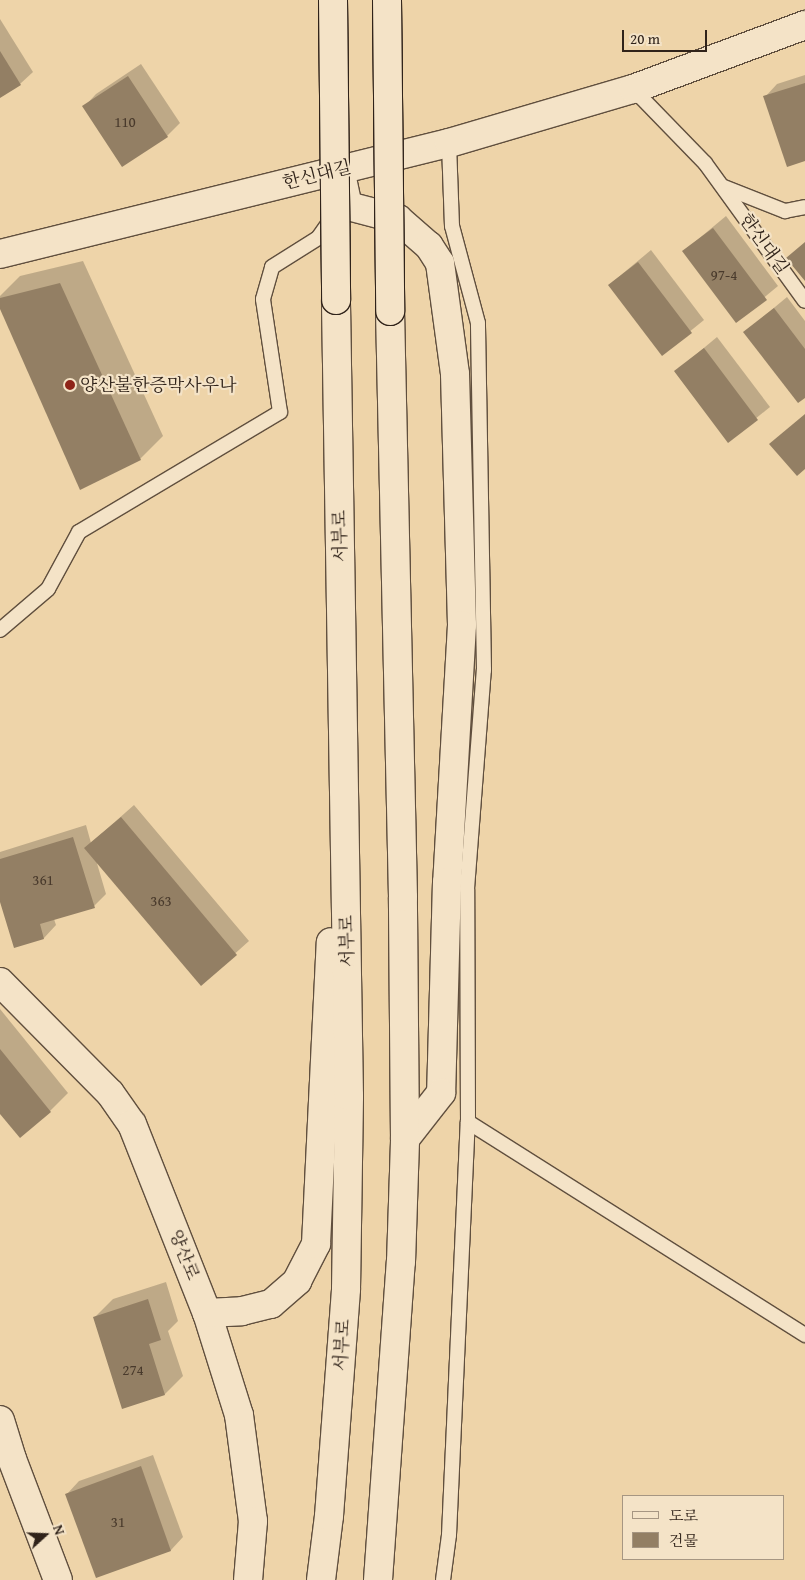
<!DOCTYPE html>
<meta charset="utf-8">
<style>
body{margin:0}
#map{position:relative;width:805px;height:1580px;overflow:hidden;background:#eed4a9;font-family:"Gentium Book Plus","Noto Serif KR",serif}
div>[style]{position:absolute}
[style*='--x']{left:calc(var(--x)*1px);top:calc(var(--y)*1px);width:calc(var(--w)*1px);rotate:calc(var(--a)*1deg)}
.shadow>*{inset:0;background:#0003}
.building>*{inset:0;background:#937f64}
.roads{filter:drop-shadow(1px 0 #604f3e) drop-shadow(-1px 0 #604f3e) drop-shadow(0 1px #604f3e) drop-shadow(0 -1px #604f3e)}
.service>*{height:14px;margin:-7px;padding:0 7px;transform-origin:7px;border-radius:7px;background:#f4e3c7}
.minor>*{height:28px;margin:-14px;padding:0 14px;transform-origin:14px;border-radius:14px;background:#f4e3c7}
.tertiary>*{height:28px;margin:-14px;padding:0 14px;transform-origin:14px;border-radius:14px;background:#f4e3c7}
.secondary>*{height:28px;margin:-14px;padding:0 14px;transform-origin:14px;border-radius:14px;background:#f4e3c7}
.bridges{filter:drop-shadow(1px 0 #30231a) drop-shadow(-1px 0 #30231a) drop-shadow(0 1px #30231a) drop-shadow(0 -1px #30231a)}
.secondary-bridge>*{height:28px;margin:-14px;padding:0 14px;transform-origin:14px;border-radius:14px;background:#f4e3c7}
.dots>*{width:14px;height:14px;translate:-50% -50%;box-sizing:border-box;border:2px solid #f4e3c7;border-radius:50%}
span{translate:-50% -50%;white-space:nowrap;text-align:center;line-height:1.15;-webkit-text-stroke:4.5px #f4e3c7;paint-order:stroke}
.number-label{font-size:15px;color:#493a2c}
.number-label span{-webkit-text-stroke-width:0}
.street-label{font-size:18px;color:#30231a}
.poi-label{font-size:18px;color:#30231a}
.left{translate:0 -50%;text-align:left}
.legend{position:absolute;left:622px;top:1495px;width:162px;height:65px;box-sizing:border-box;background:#f4e3c7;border:1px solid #a69682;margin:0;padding:6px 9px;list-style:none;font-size:15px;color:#30231a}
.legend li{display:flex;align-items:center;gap:10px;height:25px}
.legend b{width:25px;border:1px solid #a69682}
.north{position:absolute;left:20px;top:1510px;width:50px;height:50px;-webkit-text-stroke:4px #f4e3c7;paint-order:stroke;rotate:70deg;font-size:14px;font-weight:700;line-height:20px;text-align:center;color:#30231a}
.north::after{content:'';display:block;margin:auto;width:18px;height:22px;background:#30231a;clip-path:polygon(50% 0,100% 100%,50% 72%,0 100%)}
.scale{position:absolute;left:622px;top:30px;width:85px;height:22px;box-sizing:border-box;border:2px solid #30231a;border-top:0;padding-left:6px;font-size:15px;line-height:18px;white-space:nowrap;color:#30231a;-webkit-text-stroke:4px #f4e3c7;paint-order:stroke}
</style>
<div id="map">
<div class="shadow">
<div style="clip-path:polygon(0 19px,33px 72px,20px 84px,0 97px)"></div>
<div style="clip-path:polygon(141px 64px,180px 123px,167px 136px,122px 166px,84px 107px,96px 94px)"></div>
<div style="clip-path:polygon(805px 75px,805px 160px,765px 97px,777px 84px)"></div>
<div style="clip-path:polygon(726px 216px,778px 286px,736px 321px,684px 251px)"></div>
<div style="clip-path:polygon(651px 250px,704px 320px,662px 354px,609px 285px)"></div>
<div style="clip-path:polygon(83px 261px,163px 436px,140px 459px,0 305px,0 296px,20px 276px)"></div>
<div style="clip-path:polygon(787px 297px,805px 321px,805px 396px,745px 332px)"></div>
<div style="clip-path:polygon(717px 337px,770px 407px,728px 441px,675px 372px)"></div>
<div style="clip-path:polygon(134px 805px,249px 941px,201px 984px,96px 860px,106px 894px,94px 906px,54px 919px,56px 925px,44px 938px,15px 946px,0 897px,0 852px,86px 825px,91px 843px)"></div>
<div style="clip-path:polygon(0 1009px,68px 1093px,50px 1111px,0 1112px)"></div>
<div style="clip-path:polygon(166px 1282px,178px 1321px,168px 1331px,183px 1376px,165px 1394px,123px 1408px,94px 1318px,113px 1299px)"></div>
<div style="clip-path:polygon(153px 1455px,183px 1537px,171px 1550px,97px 1576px,67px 1494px,79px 1481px)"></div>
</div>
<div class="building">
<div style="clip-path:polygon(0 51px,21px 85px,0 98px)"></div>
<div style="clip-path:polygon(128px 76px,168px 137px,122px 167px,82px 106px)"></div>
<div style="clip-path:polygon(805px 83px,805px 161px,787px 167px,763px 96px)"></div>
<div style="clip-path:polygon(713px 228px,767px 300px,736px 323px,682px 251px)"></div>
<div style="clip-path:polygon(805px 242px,805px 281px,786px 258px)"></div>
<div style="clip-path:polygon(638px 262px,692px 333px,662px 356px,608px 285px)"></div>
<div style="clip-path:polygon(60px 283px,141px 460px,80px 490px,0 309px,0 298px)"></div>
<div style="clip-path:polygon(774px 308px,805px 349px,805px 398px,798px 403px,743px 332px)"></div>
<div style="clip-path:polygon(704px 348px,758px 420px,728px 443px,674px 371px)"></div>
<div style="clip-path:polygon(805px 414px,805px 469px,797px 476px,769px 444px)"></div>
<div style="clip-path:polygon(121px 817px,237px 955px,201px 986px,84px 848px)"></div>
<div style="clip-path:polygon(73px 837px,95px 908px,40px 924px,44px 939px,14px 948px,0 902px,0 859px)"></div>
<div style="clip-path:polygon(0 1049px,51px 1112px,20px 1138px,0 1114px)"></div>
<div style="clip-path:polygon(148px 1299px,161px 1340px,149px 1344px,165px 1395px,122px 1409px,93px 1317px)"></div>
<div style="clip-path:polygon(141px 1466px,171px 1551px,96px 1578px,65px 1494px)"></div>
</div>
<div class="roads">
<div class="service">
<div style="--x:633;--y:89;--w:103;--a:45.8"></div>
<div style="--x:705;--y:163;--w:170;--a:54.1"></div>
<div style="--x:724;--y:187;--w:66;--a:21.5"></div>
<div style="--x:785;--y:211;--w:20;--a:-11"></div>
<div style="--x:0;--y:630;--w:63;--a:-40.5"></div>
<div style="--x:48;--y:589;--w:65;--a:-61.5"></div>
<div style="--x:79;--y:532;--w:234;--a:-30.8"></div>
<div style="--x:280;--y:412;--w:114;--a:-98.6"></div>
<div style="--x:263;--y:299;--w:33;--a:-74"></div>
<div style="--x:272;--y:267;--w:54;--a:-32.2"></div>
<div style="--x:318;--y:238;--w:19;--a:-55"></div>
<div style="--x:329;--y:222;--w:6;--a:-81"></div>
<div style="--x:468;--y:1122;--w:399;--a:32.3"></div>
<div style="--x:443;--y:1580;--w:45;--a:-82.4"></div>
<div style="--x:449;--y:1535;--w:413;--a:-87.4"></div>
<div style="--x:468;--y:1122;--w:233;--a:-90.2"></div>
<div style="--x:467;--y:889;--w:220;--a:-85.6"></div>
<div style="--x:484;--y:670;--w:347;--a:-91"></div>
<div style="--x:478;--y:323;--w:100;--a:-105"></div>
<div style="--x:452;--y:226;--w:83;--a:-92.1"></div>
</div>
<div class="minor">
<div style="--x:0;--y:982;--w:156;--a:45.3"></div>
<div style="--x:110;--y:1093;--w:38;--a:55"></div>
<div style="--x:132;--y:1124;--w:203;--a:68.4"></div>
<div style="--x:207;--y:1313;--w:107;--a:72.6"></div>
<div style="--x:239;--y:1415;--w:107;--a:82.5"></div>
<div style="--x:253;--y:1521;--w:59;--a:94.8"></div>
<div style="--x:0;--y:1420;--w:41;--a:72.9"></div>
<div style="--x:12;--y:1459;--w:129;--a:69.2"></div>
</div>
<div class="tertiary">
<div style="--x:0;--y:254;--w:463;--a:-13.9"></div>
<div style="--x:449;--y:143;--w:192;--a:-16.4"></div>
<div style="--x:633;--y:89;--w:184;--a:-20.4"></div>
</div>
<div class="secondary">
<div style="--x:340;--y:169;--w:38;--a:78"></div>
<div style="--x:348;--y:206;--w:52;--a:14.6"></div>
<div style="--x:398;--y:219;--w:41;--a:41.1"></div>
<div style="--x:429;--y:246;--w:20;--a:57"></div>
<div style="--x:440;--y:263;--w:112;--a:82.3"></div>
<div style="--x:455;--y:374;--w:251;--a:88.4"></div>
<div style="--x:462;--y:625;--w:257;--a:93.3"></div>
<div style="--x:447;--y:882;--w:211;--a:91.6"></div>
<div style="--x:441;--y:1093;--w:58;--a:128"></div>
<div style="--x:207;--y:1313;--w:35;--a:-3"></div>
<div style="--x:242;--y:1311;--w:30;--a:-14"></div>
<div style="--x:271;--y:1304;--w:35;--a:-41"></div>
<div style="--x:297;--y:1281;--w:42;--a:-62.8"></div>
<div style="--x:316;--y:1244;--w:302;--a:-87.2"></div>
<div style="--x:321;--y:1580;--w:64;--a:-82.9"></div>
<div style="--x:329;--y:1516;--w:228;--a:-85.7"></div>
<div style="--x:346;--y:1289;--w:193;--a:-89.1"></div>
<div style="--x:349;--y:1096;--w:796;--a:-90.94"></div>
<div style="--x:378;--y:1580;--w:319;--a:-85.9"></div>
<div style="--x:401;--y:1262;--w:123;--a:-88.1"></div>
<div style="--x:405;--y:1139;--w:242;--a:-90.5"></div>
<div style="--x:403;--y:897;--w:586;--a:-91.27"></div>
</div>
</div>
<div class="bridges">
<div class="secondary-bridge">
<div style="--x:333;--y:0;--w:300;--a:89.4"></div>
<div style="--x:387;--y:0;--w:311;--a:89.4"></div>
</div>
</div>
<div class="dots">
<div style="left:70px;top:385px;background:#8f2418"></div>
</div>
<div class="number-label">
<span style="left:125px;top:122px">110</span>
<span style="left:724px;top:275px">97-4</span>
<span style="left:43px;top:880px">361</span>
<span style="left:161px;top:901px">363</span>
<span style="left:133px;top:1370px">274</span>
<span style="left:118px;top:1522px">31</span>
</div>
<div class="street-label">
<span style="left:317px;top:175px;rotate:-14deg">한신대길</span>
<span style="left:764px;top:244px;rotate:54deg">한신대길</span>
<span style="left:340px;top:536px;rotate:-91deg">서부로</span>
<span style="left:347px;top:941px;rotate:-91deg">서부로</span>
<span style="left:184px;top:1255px;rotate:68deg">양산로</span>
<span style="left:342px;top:1345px;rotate:-86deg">서부로</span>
</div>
<div class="poi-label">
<span class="left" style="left:80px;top:385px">양산불한증막사우나</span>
</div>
<ul class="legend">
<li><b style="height:6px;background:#f4e3c7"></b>도로</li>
<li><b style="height:14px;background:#937f64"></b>건물</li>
</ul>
<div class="north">N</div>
<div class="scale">20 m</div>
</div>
